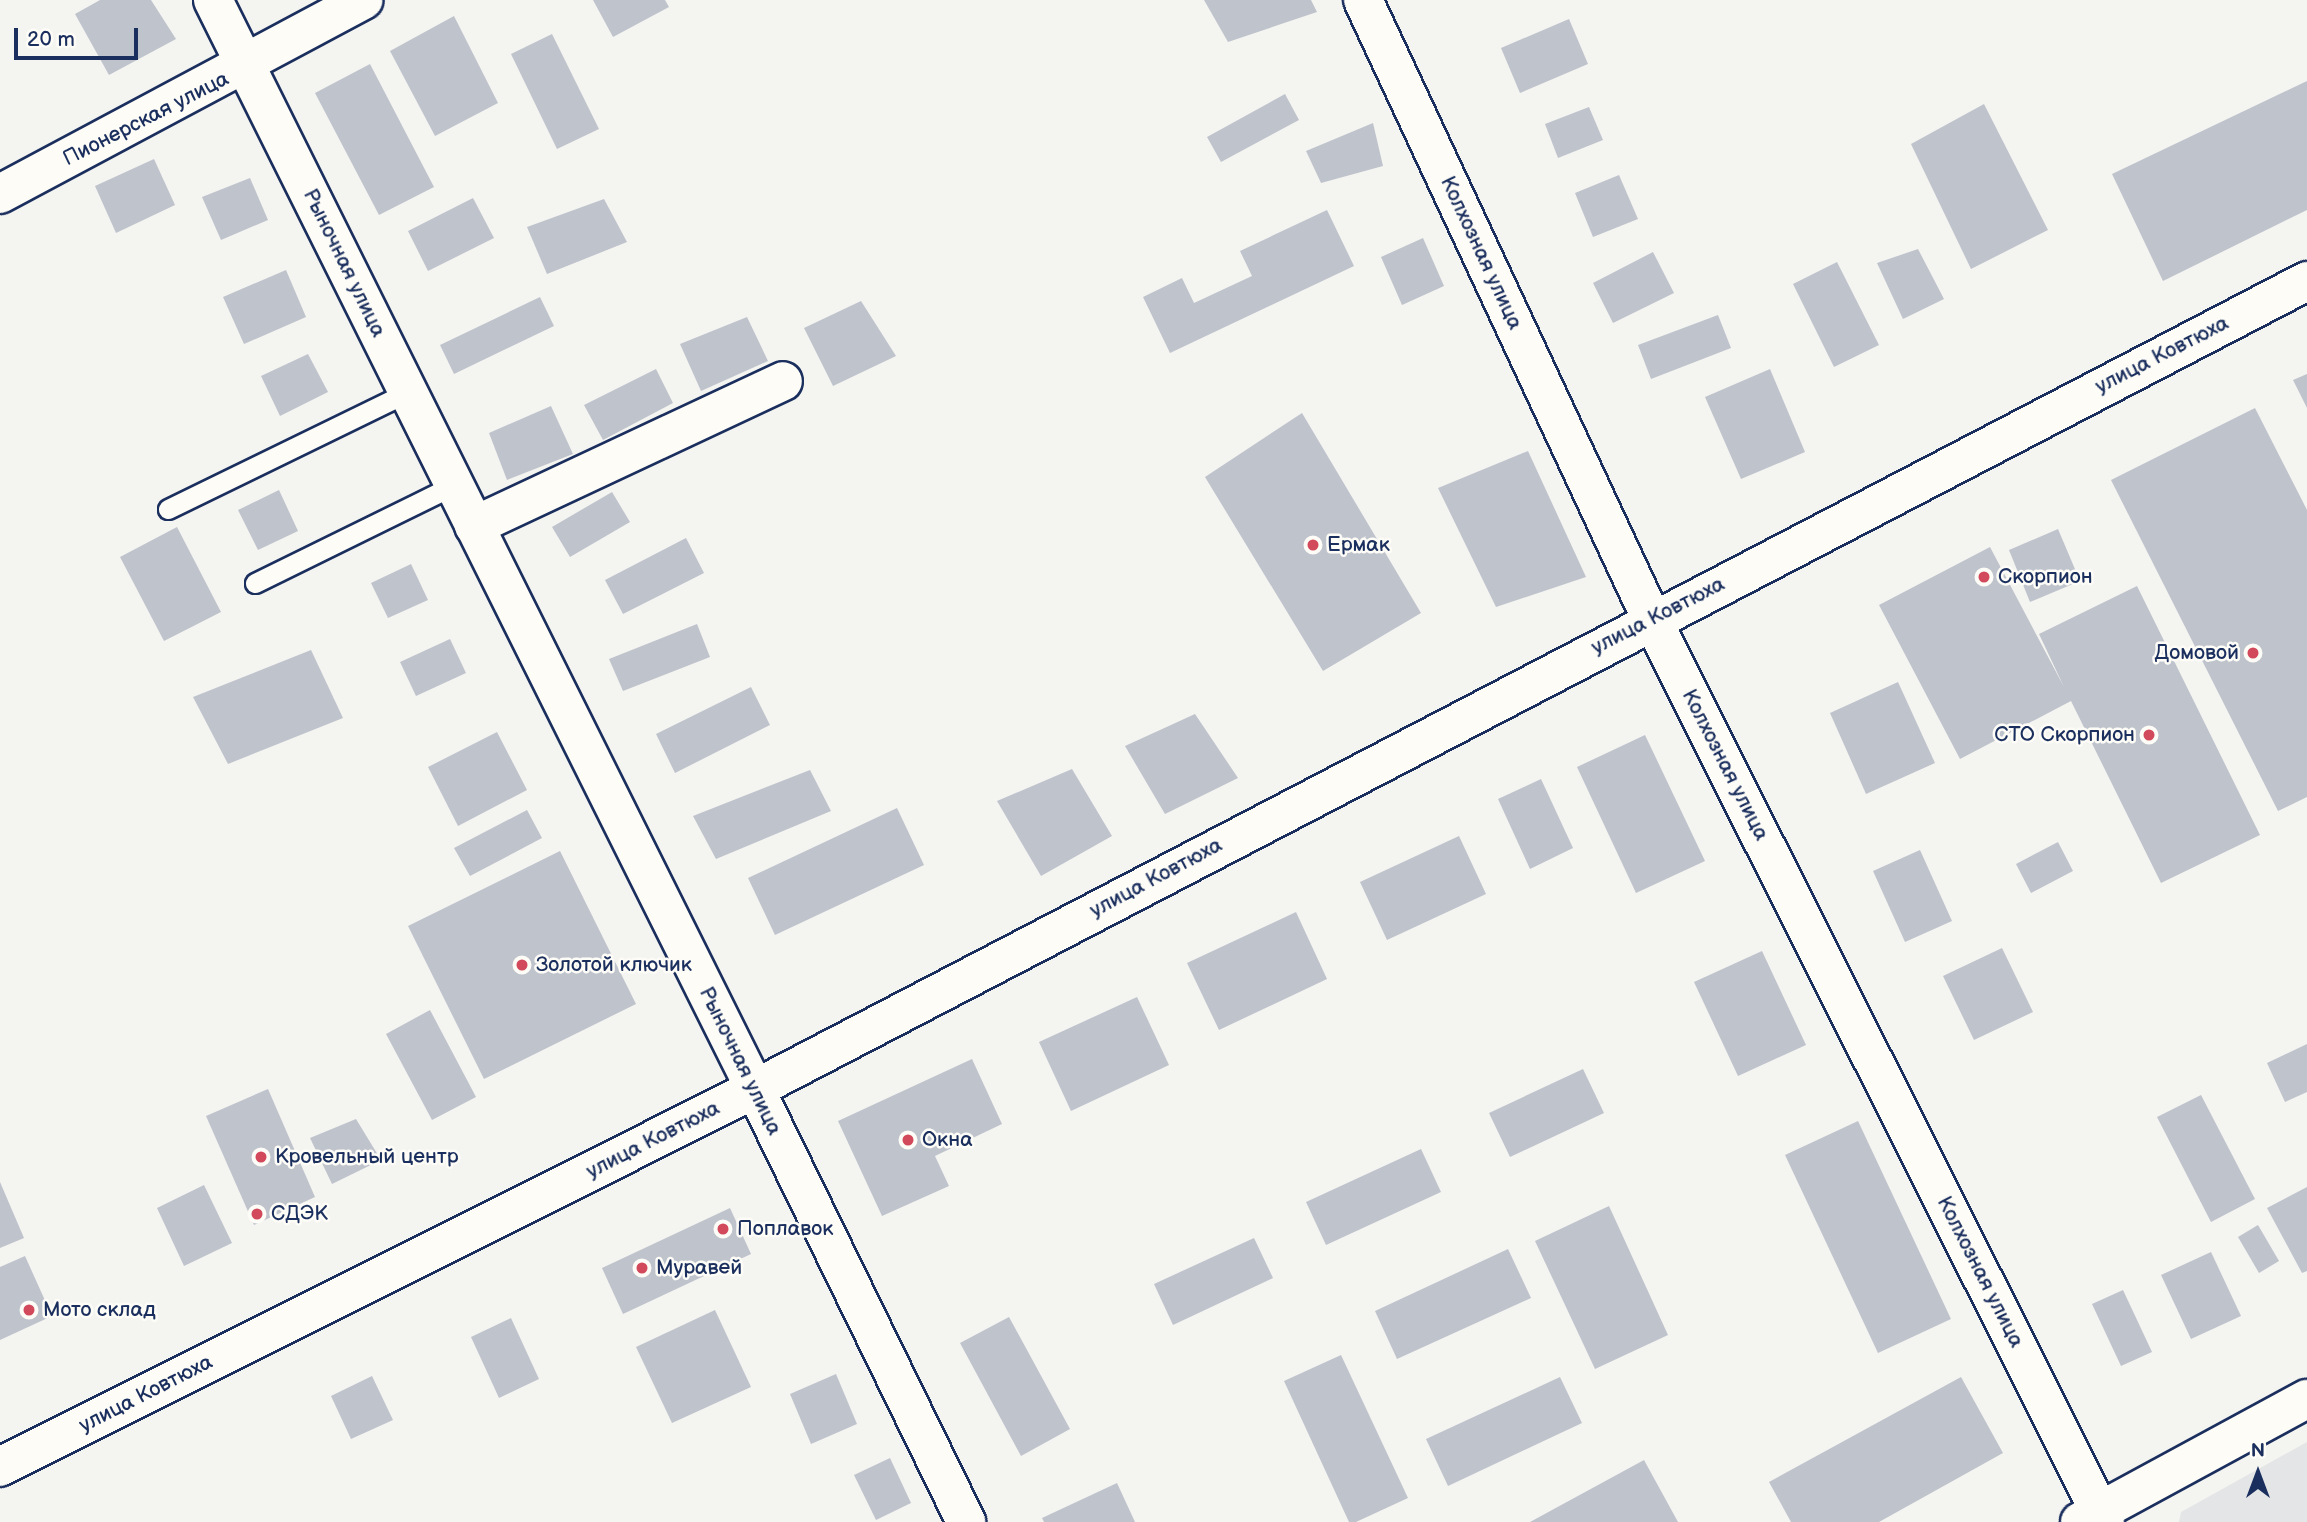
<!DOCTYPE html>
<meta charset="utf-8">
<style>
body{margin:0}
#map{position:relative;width:2307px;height:1522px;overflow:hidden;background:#f4f4f1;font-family:"Balsamiq Sans",sans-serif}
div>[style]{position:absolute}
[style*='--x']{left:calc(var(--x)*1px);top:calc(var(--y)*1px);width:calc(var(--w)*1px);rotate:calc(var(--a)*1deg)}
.built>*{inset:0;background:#e4e5e6}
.building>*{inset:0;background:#bfc3cc}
.roads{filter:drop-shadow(2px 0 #1b2f5e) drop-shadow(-2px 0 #1b2f5e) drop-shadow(0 2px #1b2f5e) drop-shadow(0 -2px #1b2f5e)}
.service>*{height:19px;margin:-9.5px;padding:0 9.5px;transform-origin:9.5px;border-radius:9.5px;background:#fdfcf7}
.minor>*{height:38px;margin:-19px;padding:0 19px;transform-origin:19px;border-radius:19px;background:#fdfcf7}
.tertiary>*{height:38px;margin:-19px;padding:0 19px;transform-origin:19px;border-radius:19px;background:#fdfcf7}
.secondary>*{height:38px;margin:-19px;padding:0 19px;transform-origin:19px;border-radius:19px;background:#fdfcf7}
.dots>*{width:19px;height:19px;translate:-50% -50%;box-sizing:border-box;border:4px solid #fdfcf7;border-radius:50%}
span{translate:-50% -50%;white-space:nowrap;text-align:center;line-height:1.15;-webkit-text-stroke:5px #fdfcf7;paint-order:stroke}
.street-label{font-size:21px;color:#1b2f5e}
.poi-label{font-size:21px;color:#1b2f5e}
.left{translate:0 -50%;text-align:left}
.right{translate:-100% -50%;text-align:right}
.north{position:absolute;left:2223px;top:1438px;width:70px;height:70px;-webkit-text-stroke:5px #fdfcf7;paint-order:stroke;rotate:0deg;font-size:19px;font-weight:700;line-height:28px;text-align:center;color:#1b2f5e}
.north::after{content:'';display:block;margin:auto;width:24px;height:32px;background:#1b2f5e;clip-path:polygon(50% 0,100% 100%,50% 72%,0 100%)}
.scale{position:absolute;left:14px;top:28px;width:124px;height:32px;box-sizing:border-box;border:4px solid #1b2f5e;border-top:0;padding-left:9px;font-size:21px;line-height:24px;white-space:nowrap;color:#1b2f5e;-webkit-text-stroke:5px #fdfcf7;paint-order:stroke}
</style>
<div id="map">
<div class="built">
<div style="clip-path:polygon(2307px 1442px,2307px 1522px,2179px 1522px,2181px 1512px)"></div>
</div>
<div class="building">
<div style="clip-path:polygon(100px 0,151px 0,176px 39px,109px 75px,75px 14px)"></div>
<div style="clip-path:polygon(593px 0,665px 0,669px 7px,613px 37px)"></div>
<div style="clip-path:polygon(1204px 0,1311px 0,1317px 12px,1228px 42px)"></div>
<div style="clip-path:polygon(454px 16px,498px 103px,435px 136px,390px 51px)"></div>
<div style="clip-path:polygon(1569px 19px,1588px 64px,1520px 93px,1501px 48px)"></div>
<div style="clip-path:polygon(552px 34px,599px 129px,557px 149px,511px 54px)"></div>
<div style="clip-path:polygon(370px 64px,434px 187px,379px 215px,315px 93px)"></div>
<div style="clip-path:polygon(2307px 81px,2307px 210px,2163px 281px,2112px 174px)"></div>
<div style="clip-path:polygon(1285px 94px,1299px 120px,1221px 162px,1207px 137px)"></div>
<div style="clip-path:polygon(1984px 104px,2048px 230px,1971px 269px,1911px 144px)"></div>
<div style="clip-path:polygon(1589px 107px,1603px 140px,1558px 158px,1545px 124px)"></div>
<div style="clip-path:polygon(1373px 123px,1383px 166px,1321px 183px,1306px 151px)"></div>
<div style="clip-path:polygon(154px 159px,175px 205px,116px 233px,95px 186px)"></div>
<div style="clip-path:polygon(1619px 175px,1638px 219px,1593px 237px,1575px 193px)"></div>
<div style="clip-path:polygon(250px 178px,268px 220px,221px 240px,202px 197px)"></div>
<div style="clip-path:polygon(473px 198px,494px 238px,428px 271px,408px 231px)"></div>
<div style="clip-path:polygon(604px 199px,627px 242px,547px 274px,527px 227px)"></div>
<div style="clip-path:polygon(1327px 210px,1354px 266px,1170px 353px,1143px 297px,1182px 278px,1194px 303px,1252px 276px,1240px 251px)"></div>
<div style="clip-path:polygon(1423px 238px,1444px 286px,1402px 305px,1381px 257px)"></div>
<div style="clip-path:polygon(1918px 249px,1944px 299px,1903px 319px,1877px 263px)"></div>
<div style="clip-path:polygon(1653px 252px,1674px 293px,1613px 323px,1593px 283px)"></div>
<div style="clip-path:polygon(1837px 262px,1879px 345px,1834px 367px,1793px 284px)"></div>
<div style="clip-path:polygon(286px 270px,306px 317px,244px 344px,223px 297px)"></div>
<div style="clip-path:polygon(540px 297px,554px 326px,454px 374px,440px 345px)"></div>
<div style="clip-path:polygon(861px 301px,896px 356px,833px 386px,804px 328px)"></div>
<div style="clip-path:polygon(1718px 315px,1731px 348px,1651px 379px,1638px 345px)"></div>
<div style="clip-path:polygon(747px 317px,768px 361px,701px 391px,680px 344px)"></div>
<div style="clip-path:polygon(308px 354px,328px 392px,280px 416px,261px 376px)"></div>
<div style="clip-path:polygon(656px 369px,673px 403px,603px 440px,584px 405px)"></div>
<div style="clip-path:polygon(1770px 369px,1805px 452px,1741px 479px,1705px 397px)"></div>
<div style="clip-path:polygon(2307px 374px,2307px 408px,2293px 380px)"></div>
<div style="clip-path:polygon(551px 406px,573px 454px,507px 480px,489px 433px)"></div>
<div style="clip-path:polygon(2255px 408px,2307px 510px,2307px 797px,2278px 811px,2111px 480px)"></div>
<div style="clip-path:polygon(1302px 413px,1421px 613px,1323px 671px,1205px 477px)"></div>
<div style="clip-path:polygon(1528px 451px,1586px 577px,1496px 607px,1438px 488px)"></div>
<div style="clip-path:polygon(279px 490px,298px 531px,258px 550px,238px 510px)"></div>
<div style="clip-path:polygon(612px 492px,630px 522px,570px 557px,552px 527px)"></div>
<div style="clip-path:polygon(177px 527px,221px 612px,164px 641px,120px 557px)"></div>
<div style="clip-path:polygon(2058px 529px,2080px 581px,2030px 602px,2009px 550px)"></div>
<div style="clip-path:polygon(686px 538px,704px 573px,623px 614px,605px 580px)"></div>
<div style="clip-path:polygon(1990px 547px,2064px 687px,2039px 634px,2137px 586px,2260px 835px,2161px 883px,2071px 701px,1960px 759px,1879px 605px)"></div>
<div style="clip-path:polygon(411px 564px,428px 600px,388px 618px,371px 583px)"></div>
<div style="clip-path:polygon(697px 624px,710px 657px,623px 691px,609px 659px)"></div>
<div style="clip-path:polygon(450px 639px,466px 673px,416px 696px,400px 662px)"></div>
<div style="clip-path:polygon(311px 650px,343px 718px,228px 764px,193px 697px)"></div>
<div style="clip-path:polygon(1898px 682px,1935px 763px,1866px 794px,1830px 713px)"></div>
<div style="clip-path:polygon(751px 687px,770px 725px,675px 773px,656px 734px)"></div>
<div style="clip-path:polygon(1195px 714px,1238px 778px,1165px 814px,1125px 746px)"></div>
<div style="clip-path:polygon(497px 732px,527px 790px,458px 826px,428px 767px)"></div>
<div style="clip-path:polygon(1645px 735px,1705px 861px,1636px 893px,1577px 767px)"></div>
<div style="clip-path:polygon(1072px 769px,1112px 836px,1041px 876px,997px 801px)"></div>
<div style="clip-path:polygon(810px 770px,831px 811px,716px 859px,693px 816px)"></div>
<div style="clip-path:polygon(1541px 779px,1573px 848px,1530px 869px,1498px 799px)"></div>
<div style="clip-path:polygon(897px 808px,924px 865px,775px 935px,748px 878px)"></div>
<div style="clip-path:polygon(527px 810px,542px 838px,470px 876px,454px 848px)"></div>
<div style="clip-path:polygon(1459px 836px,1486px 894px,1387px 940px,1360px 882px)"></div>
<div style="clip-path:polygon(2058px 842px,2073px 871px,2031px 893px,2016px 864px)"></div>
<div style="clip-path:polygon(1920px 850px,1952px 921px,1905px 942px,1873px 871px)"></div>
<div style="clip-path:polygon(560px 851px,636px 1004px,484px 1079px,408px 926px)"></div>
<div style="clip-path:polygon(1296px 912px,1327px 979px,1219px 1030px,1187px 963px)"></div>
<div style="clip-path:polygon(2002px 948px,2033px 1012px,1974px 1040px,1943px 976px)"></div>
<div style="clip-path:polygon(1762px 951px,1806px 1045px,1738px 1076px,1694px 982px)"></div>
<div style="clip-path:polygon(1137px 997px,1169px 1065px,1071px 1111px,1039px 1042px)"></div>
<div style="clip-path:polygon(430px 1010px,476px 1097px,432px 1120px,386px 1034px)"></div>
<div style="clip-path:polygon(2307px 1044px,2307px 1092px,2285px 1102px,2267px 1063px)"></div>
<div style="clip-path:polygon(972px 1059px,1002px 1124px,935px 1156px,949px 1186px,882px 1216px,838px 1121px)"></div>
<div style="clip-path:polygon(1583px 1069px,1604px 1113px,1510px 1157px,1489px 1113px)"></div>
<div style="clip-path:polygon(268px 1089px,315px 1197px,254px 1225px,206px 1116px)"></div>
<div style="clip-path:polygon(2201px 1095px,2255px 1199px,2211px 1222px,2157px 1117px)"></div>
<div style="clip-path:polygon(356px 1119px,381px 1160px,332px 1184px,310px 1138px)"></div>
<div style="clip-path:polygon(1858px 1121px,1951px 1319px,1878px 1353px,1785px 1155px)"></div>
<div style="clip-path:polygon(1421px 1149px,1441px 1192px,1326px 1245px,1306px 1202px)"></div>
<div style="clip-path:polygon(0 1182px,24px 1238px,0 1248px)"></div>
<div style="clip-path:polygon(204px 1185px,232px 1243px,184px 1266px,157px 1208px)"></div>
<div style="clip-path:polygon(2307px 1187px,2307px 1271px,2302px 1273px,2267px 1208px)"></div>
<div style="clip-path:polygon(1609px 1206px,1668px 1335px,1595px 1369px,1535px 1241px)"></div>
<div style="clip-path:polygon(730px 1208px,751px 1254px,623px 1314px,602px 1268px)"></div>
<div style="clip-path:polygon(2258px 1225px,2279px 1261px,2259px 1273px,2238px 1237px)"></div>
<div style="clip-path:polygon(1254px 1238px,1273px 1278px,1173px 1325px,1154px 1284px)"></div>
<div style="clip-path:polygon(1508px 1249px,1531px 1298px,1397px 1359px,1375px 1311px)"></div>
<div style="clip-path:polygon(2211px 1252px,2241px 1316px,2191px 1339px,2161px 1275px)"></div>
<div style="clip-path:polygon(25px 1256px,52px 1316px,0 1340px,0 1267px)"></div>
<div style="clip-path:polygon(2123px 1290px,2152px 1352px,2121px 1366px,2092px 1304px)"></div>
<div style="clip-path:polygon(715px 1310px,751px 1387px,672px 1423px,636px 1347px)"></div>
<div style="clip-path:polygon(1009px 1317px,1070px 1429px,1021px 1456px,960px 1343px)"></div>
<div style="clip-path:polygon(511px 1318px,539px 1379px,499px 1398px,471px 1337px)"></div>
<div style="clip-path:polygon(1341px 1355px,1408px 1498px,1356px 1522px,1349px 1522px,1284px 1381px)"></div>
<div style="clip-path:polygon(836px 1374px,857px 1424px,811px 1444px,790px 1394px)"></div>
<div style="clip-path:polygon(372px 1376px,393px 1420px,351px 1439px,331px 1396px)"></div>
<div style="clip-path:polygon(1560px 1377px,1582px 1423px,1448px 1486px,1426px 1439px)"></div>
<div style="clip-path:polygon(1961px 1377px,2003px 1453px,1879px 1522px,1791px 1522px,1769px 1482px)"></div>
<div style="clip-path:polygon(890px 1458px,911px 1503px,876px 1520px,854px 1475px)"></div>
<div style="clip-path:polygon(1644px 1460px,1678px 1522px,1530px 1522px)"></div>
<div style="clip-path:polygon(1117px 1483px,1135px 1522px,1044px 1522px,1042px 1518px)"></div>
</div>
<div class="roads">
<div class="service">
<div style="--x:168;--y:509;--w:267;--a:-26"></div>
<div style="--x:255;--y:583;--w:222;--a:-26.2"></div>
</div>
<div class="minor">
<div style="--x:213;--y:0;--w:1216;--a:63.54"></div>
<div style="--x:1363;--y:0;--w:684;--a:65.01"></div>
<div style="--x:1652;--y:620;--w:1009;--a:63.33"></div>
<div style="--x:0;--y:194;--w:412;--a:-28.1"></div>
<div style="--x:474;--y:526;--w:341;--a:-25.1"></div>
<div style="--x:2080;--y:1522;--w:258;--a:-28.5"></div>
</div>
<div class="tertiary">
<div style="--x:755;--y:1089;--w:482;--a:64"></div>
</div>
<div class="secondary">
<div style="--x:0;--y:1467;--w:844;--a:-26.6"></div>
<div style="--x:755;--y:1089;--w:1750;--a:-27.5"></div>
</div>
</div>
<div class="dots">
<div style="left:1313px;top:545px;background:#d1495b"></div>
<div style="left:1984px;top:577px;background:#d1495b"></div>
<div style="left:2253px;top:653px;background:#d1495b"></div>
<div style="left:2149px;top:735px;background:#d1495b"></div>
<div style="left:522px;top:965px;background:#d1495b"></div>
<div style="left:908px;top:1140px;background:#d1495b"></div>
<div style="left:261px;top:1157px;background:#d1495b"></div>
<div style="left:257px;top:1214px;background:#d1495b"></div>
<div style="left:723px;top:1229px;background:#d1495b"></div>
<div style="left:642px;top:1268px;background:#d1495b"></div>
<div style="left:29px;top:1310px;background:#d1495b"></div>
</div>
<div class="street-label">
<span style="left:146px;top:119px;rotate:-27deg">Пионерская улица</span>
<span style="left:1481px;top:253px;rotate:65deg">Колхозная улица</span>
<span style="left:344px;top:263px;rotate:64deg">Рыночная улица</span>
<span style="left:2162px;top:355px;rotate:-27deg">улица Ковтюха</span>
<span style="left:1658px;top:616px;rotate:-27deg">улица Ковтюха</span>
<span style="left:1725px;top:765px;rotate:63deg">Колхозная улица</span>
<span style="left:1156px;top:878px;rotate:-28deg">улица Ковтюха</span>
<span style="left:740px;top:1061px;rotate:64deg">Рыночная улица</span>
<span style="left:653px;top:1140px;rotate:-27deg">улица Ковтюха</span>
<span style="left:1980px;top:1272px;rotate:63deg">Колхозная улица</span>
<span style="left:146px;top:1394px;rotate:-27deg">улица Ковтюха</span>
</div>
<div class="poi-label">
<span class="left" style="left:1327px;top:545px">Ермак</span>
<span class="left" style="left:1998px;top:577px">Скорпион</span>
<span class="right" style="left:2239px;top:653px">Домовой</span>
<span class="right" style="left:2135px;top:735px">СТО Скорпион</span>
<span class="left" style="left:536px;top:965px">Золотой ключик</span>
<span class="left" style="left:922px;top:1140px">Окна</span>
<span class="left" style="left:275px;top:1157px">Кровельный центр</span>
<span class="left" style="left:271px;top:1214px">СДЭК</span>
<span class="left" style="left:737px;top:1229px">Поплавок</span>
<span class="left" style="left:656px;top:1268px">Муравей</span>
<span class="left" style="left:43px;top:1310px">Мото склад</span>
</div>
<div class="north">N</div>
<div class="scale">20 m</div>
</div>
